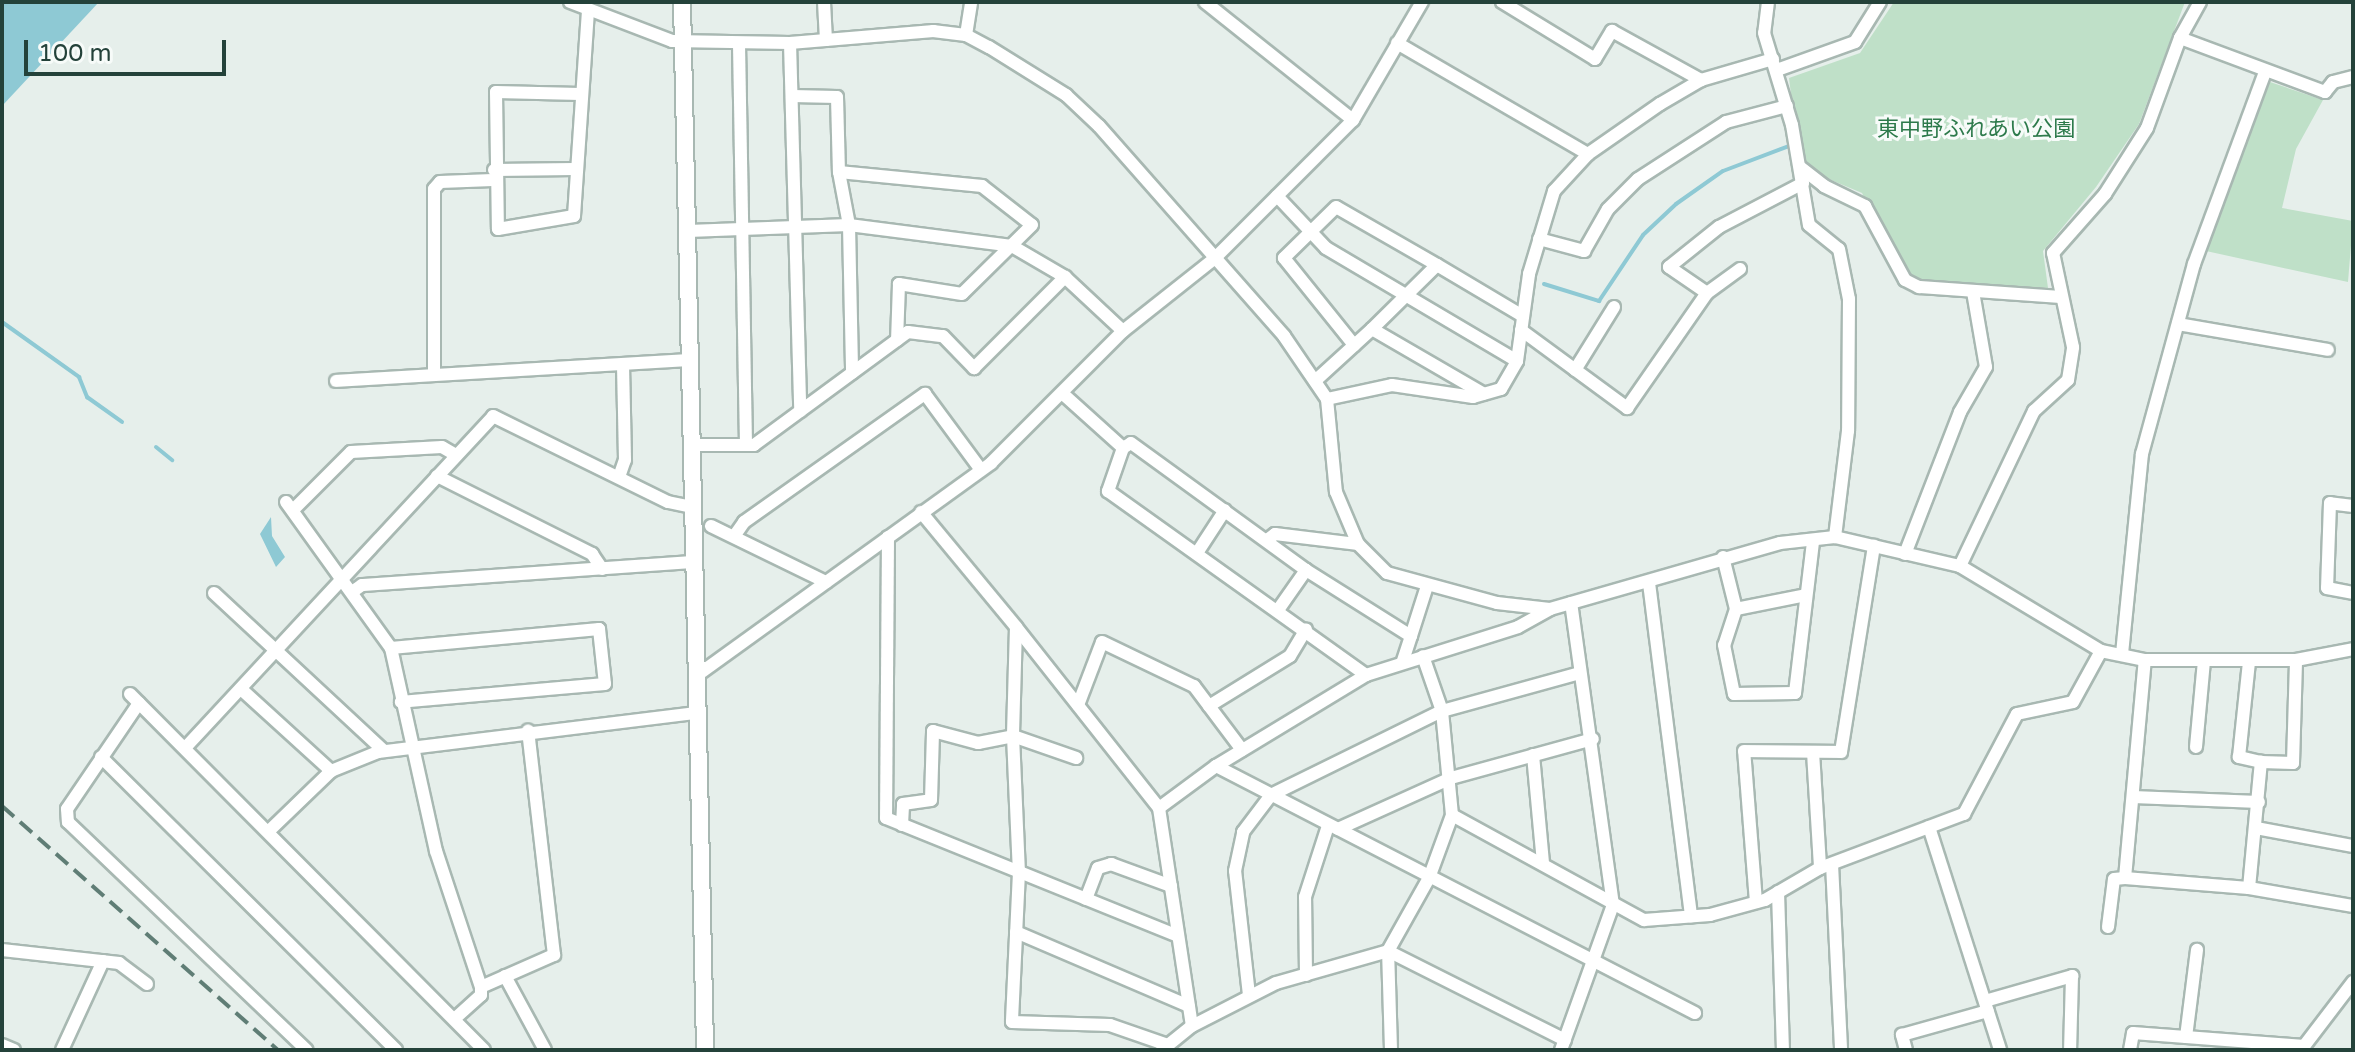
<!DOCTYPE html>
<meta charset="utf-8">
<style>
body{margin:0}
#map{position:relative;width:2355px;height:1052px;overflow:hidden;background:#e6efeb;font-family:"Varela Round","Noto Sans JP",sans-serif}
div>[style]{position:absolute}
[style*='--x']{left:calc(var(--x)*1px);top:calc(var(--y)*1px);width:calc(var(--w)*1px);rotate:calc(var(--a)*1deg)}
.green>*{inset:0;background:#bfe0c8}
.water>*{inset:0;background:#8ec9d4}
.stream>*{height:4px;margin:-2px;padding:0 2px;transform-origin:2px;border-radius:2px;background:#8ec9d4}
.roads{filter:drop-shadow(2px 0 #a8b8b2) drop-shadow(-2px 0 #a8b8b2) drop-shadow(0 2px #a8b8b2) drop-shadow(0 -2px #a8b8b2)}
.minor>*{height:12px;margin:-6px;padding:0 6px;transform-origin:6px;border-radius:6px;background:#fff}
.tertiary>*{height:16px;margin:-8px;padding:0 8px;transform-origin:8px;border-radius:8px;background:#fff}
.rail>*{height:4px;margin-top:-2px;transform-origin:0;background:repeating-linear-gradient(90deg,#5f7d75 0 16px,transparent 0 24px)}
span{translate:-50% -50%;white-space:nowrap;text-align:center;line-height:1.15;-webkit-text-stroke:6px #f7fbf9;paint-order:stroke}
.park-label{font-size:22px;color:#2d7a4b}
.frame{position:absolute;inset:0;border:4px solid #24423a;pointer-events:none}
.scale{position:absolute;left:24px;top:40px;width:202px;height:36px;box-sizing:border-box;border:4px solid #24423a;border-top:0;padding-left:10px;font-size:24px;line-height:28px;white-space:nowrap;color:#24423a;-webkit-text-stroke:6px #f7fbf9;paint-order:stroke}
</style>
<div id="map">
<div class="green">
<div style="clip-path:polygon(1894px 2px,2185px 2px,2139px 124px,2096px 187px,2043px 251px,2048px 288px,1905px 280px,1862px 193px,1800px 167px,1789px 78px,1860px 53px)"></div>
<div style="clip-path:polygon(2270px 82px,2323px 100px,2296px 149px,2282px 208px,2353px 221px,2348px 282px,2206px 251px)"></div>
</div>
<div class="water">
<div style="clip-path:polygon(2px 2px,99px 2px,2px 106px)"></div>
<div style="clip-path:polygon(271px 517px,272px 536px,285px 557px,276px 567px,260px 534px)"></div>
</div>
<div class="stream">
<div style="--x:1544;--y:284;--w:58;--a:17.2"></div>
<div style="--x:1599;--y:301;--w:79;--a:-56.3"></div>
<div style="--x:1643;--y:235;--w:45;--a:-43.2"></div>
<div style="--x:1676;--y:204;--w:57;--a:-35.1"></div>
<div style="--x:1723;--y:171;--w:71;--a:-20.7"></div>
<div style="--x:2;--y:322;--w:95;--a:35.5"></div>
<div style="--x:79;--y:377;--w:22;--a:68"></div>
<div style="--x:87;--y:397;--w:43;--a:35.5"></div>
<div style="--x:156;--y:447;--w:21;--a:39"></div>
</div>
<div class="roads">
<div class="minor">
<div style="--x:570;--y:2;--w:109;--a:20.9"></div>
<div style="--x:672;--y:41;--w:118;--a:1"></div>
<div style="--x:790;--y:43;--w:144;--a:-4.8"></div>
<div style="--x:933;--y:31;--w:33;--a:7"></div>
<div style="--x:966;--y:35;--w:26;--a:28"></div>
<div style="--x:989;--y:47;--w:91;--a:31.9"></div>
<div style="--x:1066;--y:95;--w:45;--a:43.2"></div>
<div style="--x:1099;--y:126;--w:280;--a:48.6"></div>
<div style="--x:1284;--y:336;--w:76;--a:55.7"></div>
<div style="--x:1327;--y:399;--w:93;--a:84.5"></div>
<div style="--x:1336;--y:492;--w:56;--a:67.1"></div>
<div style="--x:1358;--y:544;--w:41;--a:45"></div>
<div style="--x:1387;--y:573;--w:114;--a:15.3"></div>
<div style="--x:1497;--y:603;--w:53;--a:6.5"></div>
<div style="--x:824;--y:2;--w:38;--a:87"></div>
<div style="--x:1205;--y:2;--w:189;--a:38.6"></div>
<div style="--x:1502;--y:2;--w:109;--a:31.5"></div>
<div style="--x:1595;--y:59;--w:33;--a:-59"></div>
<div style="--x:1612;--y:31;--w:102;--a:28.8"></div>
<div style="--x:1768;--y:2;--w:31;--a:97"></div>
<div style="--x:1764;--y:33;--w:96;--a:73.1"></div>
<div style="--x:1792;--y:125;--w:101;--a:80.4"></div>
<div style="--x:1809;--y:225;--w:38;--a:39"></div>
<div style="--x:1839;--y:249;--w:51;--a:78.7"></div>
<div style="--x:1849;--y:299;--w:132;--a:90.4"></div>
<div style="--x:1848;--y:431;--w:107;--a:97"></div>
<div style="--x:966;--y:35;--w:33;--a:-81"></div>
<div style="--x:2180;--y:38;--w:155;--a:20.4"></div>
<div style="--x:2325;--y:92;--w:13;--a:-51"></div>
<div style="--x:2333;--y:82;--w:21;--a:-14"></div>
<div style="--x:790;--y:43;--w:368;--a:88.4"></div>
<div style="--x:1397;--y:43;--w:221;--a:30.2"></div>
<div style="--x:739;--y:44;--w:401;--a:89"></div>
<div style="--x:1777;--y:70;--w:83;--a:-19.7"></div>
<div style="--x:1855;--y:42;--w:47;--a:-58"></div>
<div style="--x:580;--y:94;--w:84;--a:-178.6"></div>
<div style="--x:496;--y:92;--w:137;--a:89.2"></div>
<div style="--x:498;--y:229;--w:77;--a:-9.7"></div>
<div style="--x:574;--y:216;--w:206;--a:-86.1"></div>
<div style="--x:792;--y:96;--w:45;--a:1.3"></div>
<div style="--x:837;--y:97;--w:75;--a:88.5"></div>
<div style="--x:839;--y:172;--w:144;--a:5.6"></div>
<div style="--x:982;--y:186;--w:63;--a:38"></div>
<div style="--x:1032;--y:225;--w:98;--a:135.4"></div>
<div style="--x:962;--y:294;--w:64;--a:-171"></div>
<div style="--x:899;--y:284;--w:56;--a:92"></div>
<div style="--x:1800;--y:167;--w:31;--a:38"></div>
<div style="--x:1824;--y:186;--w:46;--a:26"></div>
<div style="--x:1865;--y:206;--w:84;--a:61.6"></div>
<div style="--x:1905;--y:280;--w:16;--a:27"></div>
<div style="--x:1919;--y:287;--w:143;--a:4"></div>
<div style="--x:494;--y:170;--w:81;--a:-0.7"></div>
<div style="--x:839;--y:172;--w:54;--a:79.3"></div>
<div style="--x:849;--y:225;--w:148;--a:88.8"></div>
<div style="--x:1277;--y:196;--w:71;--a:46.7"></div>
<div style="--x:1326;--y:248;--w:222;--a:30.6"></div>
<div style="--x:688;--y:231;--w:161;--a:-2.1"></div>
<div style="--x:849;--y:225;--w:164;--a:7.3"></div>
<div style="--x:1012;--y:246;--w:61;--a:30.3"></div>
<div style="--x:1065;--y:277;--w:79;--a:43"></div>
<div style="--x:1539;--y:239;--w:47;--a:14.9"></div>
<div style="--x:1584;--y:251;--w:48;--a:-60.3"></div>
<div style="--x:1608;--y:209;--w:42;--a:-45"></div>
<div style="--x:1638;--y:179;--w:105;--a:-32.9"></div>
<div style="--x:1726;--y:122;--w:63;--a:-14.7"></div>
<div style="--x:1437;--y:265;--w:100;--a:30.7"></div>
<div style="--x:1740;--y:269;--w:41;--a:144"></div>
<div style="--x:1707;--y:293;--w:46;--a:-145.6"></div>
<div style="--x:1669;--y:267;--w:64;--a:-38.7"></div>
<div style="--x:1719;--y:227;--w:95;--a:-27.6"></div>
<div style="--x:2178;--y:324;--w:152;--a:9.8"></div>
<div style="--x:1372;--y:329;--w:129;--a:30.1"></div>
<div style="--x:1521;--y:330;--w:132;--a:36.3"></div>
<div style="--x:1627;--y:408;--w:140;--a:-55.2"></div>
<div style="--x:1575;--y:370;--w:74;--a:-58.2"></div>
<div style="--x:434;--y:375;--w:186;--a:-90"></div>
<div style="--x:434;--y:189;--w:9;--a:-49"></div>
<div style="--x:440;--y:182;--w:53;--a:-2.2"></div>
<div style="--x:336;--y:381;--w:356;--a:-3.4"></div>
<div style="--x:1315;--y:381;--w:77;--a:-42.4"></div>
<div style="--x:1372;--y:329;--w:91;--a:-44.6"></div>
<div style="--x:1437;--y:265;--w:116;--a:-150.1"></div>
<div style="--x:1336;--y:207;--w:73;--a:135.6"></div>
<div style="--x:1284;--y:258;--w:112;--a:51.2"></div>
<div style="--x:1062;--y:393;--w:82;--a:42"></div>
<div style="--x:1123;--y:448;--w:9;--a:-32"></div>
<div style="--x:1131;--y:443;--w:216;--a:36"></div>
<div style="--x:1306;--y:570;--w:124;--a:32.2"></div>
<div style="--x:1411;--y:636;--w:26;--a:108"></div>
<div style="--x:1327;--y:399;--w:66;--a:-12.2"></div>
<div style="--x:1392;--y:385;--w:82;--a:8.4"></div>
<div style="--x:1473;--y:397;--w:29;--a:-16"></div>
<div style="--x:1501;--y:389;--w:32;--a:-60"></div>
<div style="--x:1517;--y:361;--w:88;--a:-82.1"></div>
<div style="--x:1529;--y:274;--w:87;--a:-73.2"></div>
<div style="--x:1554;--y:191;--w:50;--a:-47.4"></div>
<div style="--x:1588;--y:154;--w:88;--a:-34.8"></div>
<div style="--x:1660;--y:104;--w:48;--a:-30.3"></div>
<div style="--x:1701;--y:80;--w:75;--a:-16.3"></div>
<div style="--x:692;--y:445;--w:62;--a:0"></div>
<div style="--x:754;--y:445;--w:191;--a:-36.3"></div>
<div style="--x:908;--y:332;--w:35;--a:7"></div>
<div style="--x:943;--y:336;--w:45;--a:45.9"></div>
<div style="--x:974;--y:368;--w:129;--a:-45"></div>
<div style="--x:1123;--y:448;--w:46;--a:109.2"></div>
<div style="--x:1108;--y:491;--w:317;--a:35.5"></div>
<div style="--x:437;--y:476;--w:174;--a:26.7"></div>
<div style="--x:592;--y:554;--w:18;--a:56"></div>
<div style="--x:619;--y:477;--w:18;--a:-71"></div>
<div style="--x:625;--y:460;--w:94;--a:-91.2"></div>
<div style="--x:286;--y:502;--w:180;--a:54.3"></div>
<div style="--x:391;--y:648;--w:208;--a:77.5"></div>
<div style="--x:436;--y:851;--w:143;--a:71.7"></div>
<div style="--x:481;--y:987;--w:8;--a:90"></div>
<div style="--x:481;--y:995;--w:36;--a:138"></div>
<div style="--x:2353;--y:506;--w:23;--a:-173"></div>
<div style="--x:2330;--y:503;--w:85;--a:92"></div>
<div style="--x:2327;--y:588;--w:26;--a:11"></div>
<div style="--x:293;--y:510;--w:82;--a:-45"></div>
<div style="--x:351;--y:452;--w:91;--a:-3.1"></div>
<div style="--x:442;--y:447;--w:16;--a:30"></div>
<div style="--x:921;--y:512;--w:149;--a:50.4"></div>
<div style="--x:1016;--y:627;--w:109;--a:91.6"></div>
<div style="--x:1013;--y:736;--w:136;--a:87.5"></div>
<div style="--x:1019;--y:872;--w:150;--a:92.7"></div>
<div style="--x:1012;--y:1022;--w:98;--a:1.8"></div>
<div style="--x:1110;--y:1025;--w:58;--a:19.1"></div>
<div style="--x:711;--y:526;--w:128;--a:26"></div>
<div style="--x:735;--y:535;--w:16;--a:-55"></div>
<div style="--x:744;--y:522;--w:222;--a:-35.3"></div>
<div style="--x:925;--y:394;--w:94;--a:53.6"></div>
<div style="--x:888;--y:537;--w:281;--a:90.4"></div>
<div style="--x:886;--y:818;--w:315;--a:22"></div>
<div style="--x:1267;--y:540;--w:10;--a:-37"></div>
<div style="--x:1275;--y:534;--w:84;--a:6.9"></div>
<div style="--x:1197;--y:553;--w:51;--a:-56.9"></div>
<div style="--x:1905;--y:554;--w:152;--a:-68.8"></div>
<div style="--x:1960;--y:412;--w:52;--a:-60"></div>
<div style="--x:1986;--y:367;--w:76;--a:-99.8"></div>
<div style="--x:1723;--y:557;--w:54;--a:76"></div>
<div style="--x:1736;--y:609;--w:38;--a:108"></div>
<div style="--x:1724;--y:645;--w:50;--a:78.5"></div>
<div style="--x:1734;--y:694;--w:61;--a:-0.9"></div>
<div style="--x:1795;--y:693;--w:152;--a:-83.2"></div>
<div style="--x:1960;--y:566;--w:172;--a:-64.5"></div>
<div style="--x:2034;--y:411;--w:46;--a:-42.4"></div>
<div style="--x:2068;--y:380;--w:33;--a:-81"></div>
<div style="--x:2073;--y:347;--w:96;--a:-102"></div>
<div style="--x:2053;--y:253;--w:79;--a:-48.6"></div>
<div style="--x:2105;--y:194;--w:78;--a:-57.5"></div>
<div style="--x:2147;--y:128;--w:96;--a:-69.9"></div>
<div style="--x:2180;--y:38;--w:41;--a:-60.9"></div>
<div style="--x:1649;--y:583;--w:336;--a:82.8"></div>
<div style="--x:352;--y:592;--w:12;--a:-35"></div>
<div style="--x:362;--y:585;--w:332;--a:-4"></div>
<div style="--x:214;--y:593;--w:232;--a:42.9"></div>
<div style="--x:1736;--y:609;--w:71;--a:-11.3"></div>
<div style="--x:1278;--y:610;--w:49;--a:-55"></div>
<div style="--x:1016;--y:627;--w:231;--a:51.7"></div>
<div style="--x:1159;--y:808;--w:220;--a:81.4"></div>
<div style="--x:1411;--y:636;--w:52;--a:-72.3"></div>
<div style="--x:391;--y:648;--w:209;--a:-5.2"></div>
<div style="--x:599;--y:629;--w:55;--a:83.8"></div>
<div style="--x:605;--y:684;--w:205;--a:175"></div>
<div style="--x:2122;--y:654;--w:201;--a:-84.3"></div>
<div style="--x:2142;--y:454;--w:197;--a:-74.7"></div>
<div style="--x:2194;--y:264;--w:205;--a:-69.7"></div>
<div style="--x:696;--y:676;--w:364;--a:-35.8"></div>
<div style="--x:991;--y:463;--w:187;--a:-45"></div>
<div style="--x:1123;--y:331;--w:117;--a:-38.4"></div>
<div style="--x:1215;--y:258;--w:195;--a:-45"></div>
<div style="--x:1353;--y:120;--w:137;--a:-59.7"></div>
<div style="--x:241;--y:689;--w:122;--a:42.3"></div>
<div style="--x:130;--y:694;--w:502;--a:45.16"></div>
<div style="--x:139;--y:703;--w:128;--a:124.2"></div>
<div style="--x:67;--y:809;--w:13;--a:86"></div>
<div style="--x:68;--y:822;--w:330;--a:43.7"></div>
<div style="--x:1078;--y:705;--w:67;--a:-69.1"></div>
<div style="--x:1102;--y:642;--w:102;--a:25.6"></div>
<div style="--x:1194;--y:686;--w:80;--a:53.1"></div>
<div style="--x:1209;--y:706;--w:95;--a:-31.7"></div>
<div style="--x:1290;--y:656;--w:31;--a:-59"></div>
<div style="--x:2196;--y:747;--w:87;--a:-84.7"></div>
<div style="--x:185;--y:748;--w:453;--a:-47.1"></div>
<div style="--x:493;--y:416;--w:195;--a:26.2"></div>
<div style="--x:668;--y:502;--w:24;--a:12"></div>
<div style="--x:1813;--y:752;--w:116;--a:86.5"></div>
<div style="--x:1533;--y:755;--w:107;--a:84.7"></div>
<div style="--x:101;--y:757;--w:416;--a:44.8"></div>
<div style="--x:2261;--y:762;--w:32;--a:2"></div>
<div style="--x:2293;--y:763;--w:103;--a:-88.3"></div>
<div style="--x:1216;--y:766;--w:539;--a:27.28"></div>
<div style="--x:2133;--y:797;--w:126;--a:2.3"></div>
<div style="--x:1159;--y:808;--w:71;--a:-36.4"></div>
<div style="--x:1216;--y:766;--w:175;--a:-31.2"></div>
<div style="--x:1366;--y:675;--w:159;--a:-17.5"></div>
<div style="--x:1518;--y:627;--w:37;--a:-29"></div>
<div style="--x:1550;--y:609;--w:239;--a:-16"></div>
<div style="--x:1780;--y:543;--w:55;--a:-6.2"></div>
<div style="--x:1835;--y:537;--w:128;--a:13.1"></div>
<div style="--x:1960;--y:566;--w:165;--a:31.1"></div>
<div style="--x:2101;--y:651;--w:45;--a:11.6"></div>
<div style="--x:2145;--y:660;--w:151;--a:0"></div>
<div style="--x:2296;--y:660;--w:58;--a:-10.9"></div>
<div style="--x:1452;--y:815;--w:219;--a:28.7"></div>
<div style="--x:1644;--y:920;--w:66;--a:-4.3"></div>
<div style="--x:1710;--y:915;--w:57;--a:-15.3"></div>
<div style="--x:1765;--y:900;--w:64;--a:-30.2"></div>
<div style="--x:1820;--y:868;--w:154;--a:-20.6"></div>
<div style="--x:1964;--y:814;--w:113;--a:-62.1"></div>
<div style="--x:2017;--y:714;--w:57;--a:-12.1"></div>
<div style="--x:2073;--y:702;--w:58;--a:-61.2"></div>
<div style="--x:902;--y:825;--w:21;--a:-87"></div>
<div style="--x:903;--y:804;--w:28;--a:-8"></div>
<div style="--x:931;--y:800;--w:69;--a:-88.3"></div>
<div style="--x:933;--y:731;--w:47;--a:14.9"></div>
<div style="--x:978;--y:743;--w:36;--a:-11"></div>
<div style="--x:1013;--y:736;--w:67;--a:19.2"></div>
<div style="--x:1929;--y:827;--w:234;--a:72.3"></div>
<div style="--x:2256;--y:828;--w:99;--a:10.5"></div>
<div style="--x:271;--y:829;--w:83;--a:-44"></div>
<div style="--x:331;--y:771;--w:51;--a:-22"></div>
<div style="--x:378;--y:752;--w:321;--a:-7"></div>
<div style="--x:1338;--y:829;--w:124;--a:-24.3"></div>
<div style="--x:1451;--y:778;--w:147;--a:-15.4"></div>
<div style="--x:1832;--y:864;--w:186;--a:87.2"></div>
<div style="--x:2125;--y:878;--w:219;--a:-84.8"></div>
<div style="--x:2249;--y:888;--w:127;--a:-84.6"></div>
<div style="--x:2261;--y:762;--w:23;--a:-167"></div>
<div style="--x:2239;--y:757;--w:96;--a:-84"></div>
<div style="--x:1778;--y:892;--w:158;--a:88.2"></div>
<div style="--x:1086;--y:899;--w:33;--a:-69"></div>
<div style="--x:1098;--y:868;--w:14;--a:-17"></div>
<div style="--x:1111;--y:864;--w:64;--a:20.1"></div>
<div style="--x:1756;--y:902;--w:151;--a:-94.5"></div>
<div style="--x:1744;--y:751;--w:97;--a:0.6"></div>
<div style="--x:1841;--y:752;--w:209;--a:-80.9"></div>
<div style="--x:2108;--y:927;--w:48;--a:-82.9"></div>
<div style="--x:2114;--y:879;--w:11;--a:-5"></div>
<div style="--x:2125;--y:878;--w:124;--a:4.6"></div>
<div style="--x:2249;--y:888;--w:106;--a:9.8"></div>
<div style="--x:1016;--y:932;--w:188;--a:23.2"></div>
<div style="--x:2;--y:950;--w:118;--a:6.3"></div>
<div style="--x:119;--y:963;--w:35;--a:37"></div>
<div style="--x:1306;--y:975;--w:78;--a:-90.7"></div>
<div style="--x:1305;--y:897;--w:75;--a:-72.1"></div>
<div style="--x:505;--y:976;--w:84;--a:61.6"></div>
<div style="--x:481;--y:987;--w:80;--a:-23.7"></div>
<div style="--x:554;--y:955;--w:226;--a:-96.6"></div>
<div style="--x:1249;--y:995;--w:125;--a:-96.4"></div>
<div style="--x:1235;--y:871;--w:40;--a:-78"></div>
<div style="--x:1243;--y:832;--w:46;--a:-52.9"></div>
<div style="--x:1271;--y:795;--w:191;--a:-26.2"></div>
<div style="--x:1442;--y:711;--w:143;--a:-15.4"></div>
<div style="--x:1985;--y:1001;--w:91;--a:-16"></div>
<div style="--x:2072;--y:976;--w:74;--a:91.5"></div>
<div style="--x:2186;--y:1037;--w:88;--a:-82.8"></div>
<div style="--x:2;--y:1045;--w:13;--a:23"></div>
<div style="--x:62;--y:1050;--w:98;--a:-65.3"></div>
<div style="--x:1162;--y:1050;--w:38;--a:-39"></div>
<div style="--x:1192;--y:1026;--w:94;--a:-27.1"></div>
<div style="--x:1276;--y:983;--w:116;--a:-15.9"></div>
<div style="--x:1388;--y:951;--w:198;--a:26.7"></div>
<div style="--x:1391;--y:1050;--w:99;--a:-91.7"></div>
<div style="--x:1388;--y:951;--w:84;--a:-60.7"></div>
<div style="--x:1429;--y:878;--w:67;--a:-69.9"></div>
<div style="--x:1452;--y:815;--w:104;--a:-95.5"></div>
<div style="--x:1442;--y:711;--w:58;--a:-109.1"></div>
<div style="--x:1561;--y:1050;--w:154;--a:-70.3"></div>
<div style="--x:1613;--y:905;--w:305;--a:-97.9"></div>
<div style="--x:1906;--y:1050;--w:16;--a:-105"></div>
<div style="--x:1902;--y:1035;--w:89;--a:-15.6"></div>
<div style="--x:2130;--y:1050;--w:17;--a:-80"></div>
<div style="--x:2133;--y:1033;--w:172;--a:4.3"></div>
<div style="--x:2301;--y:1050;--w:86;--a:-52.6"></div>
</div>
<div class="tertiary">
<div style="--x:682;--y:2;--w:1048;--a:88.74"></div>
</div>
</div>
<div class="rail">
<div style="--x:2;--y:806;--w:368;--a:41.5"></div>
</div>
<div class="park-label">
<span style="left:1976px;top:130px">東中野ふれあい公園</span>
</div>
<div class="frame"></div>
<div class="scale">100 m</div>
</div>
